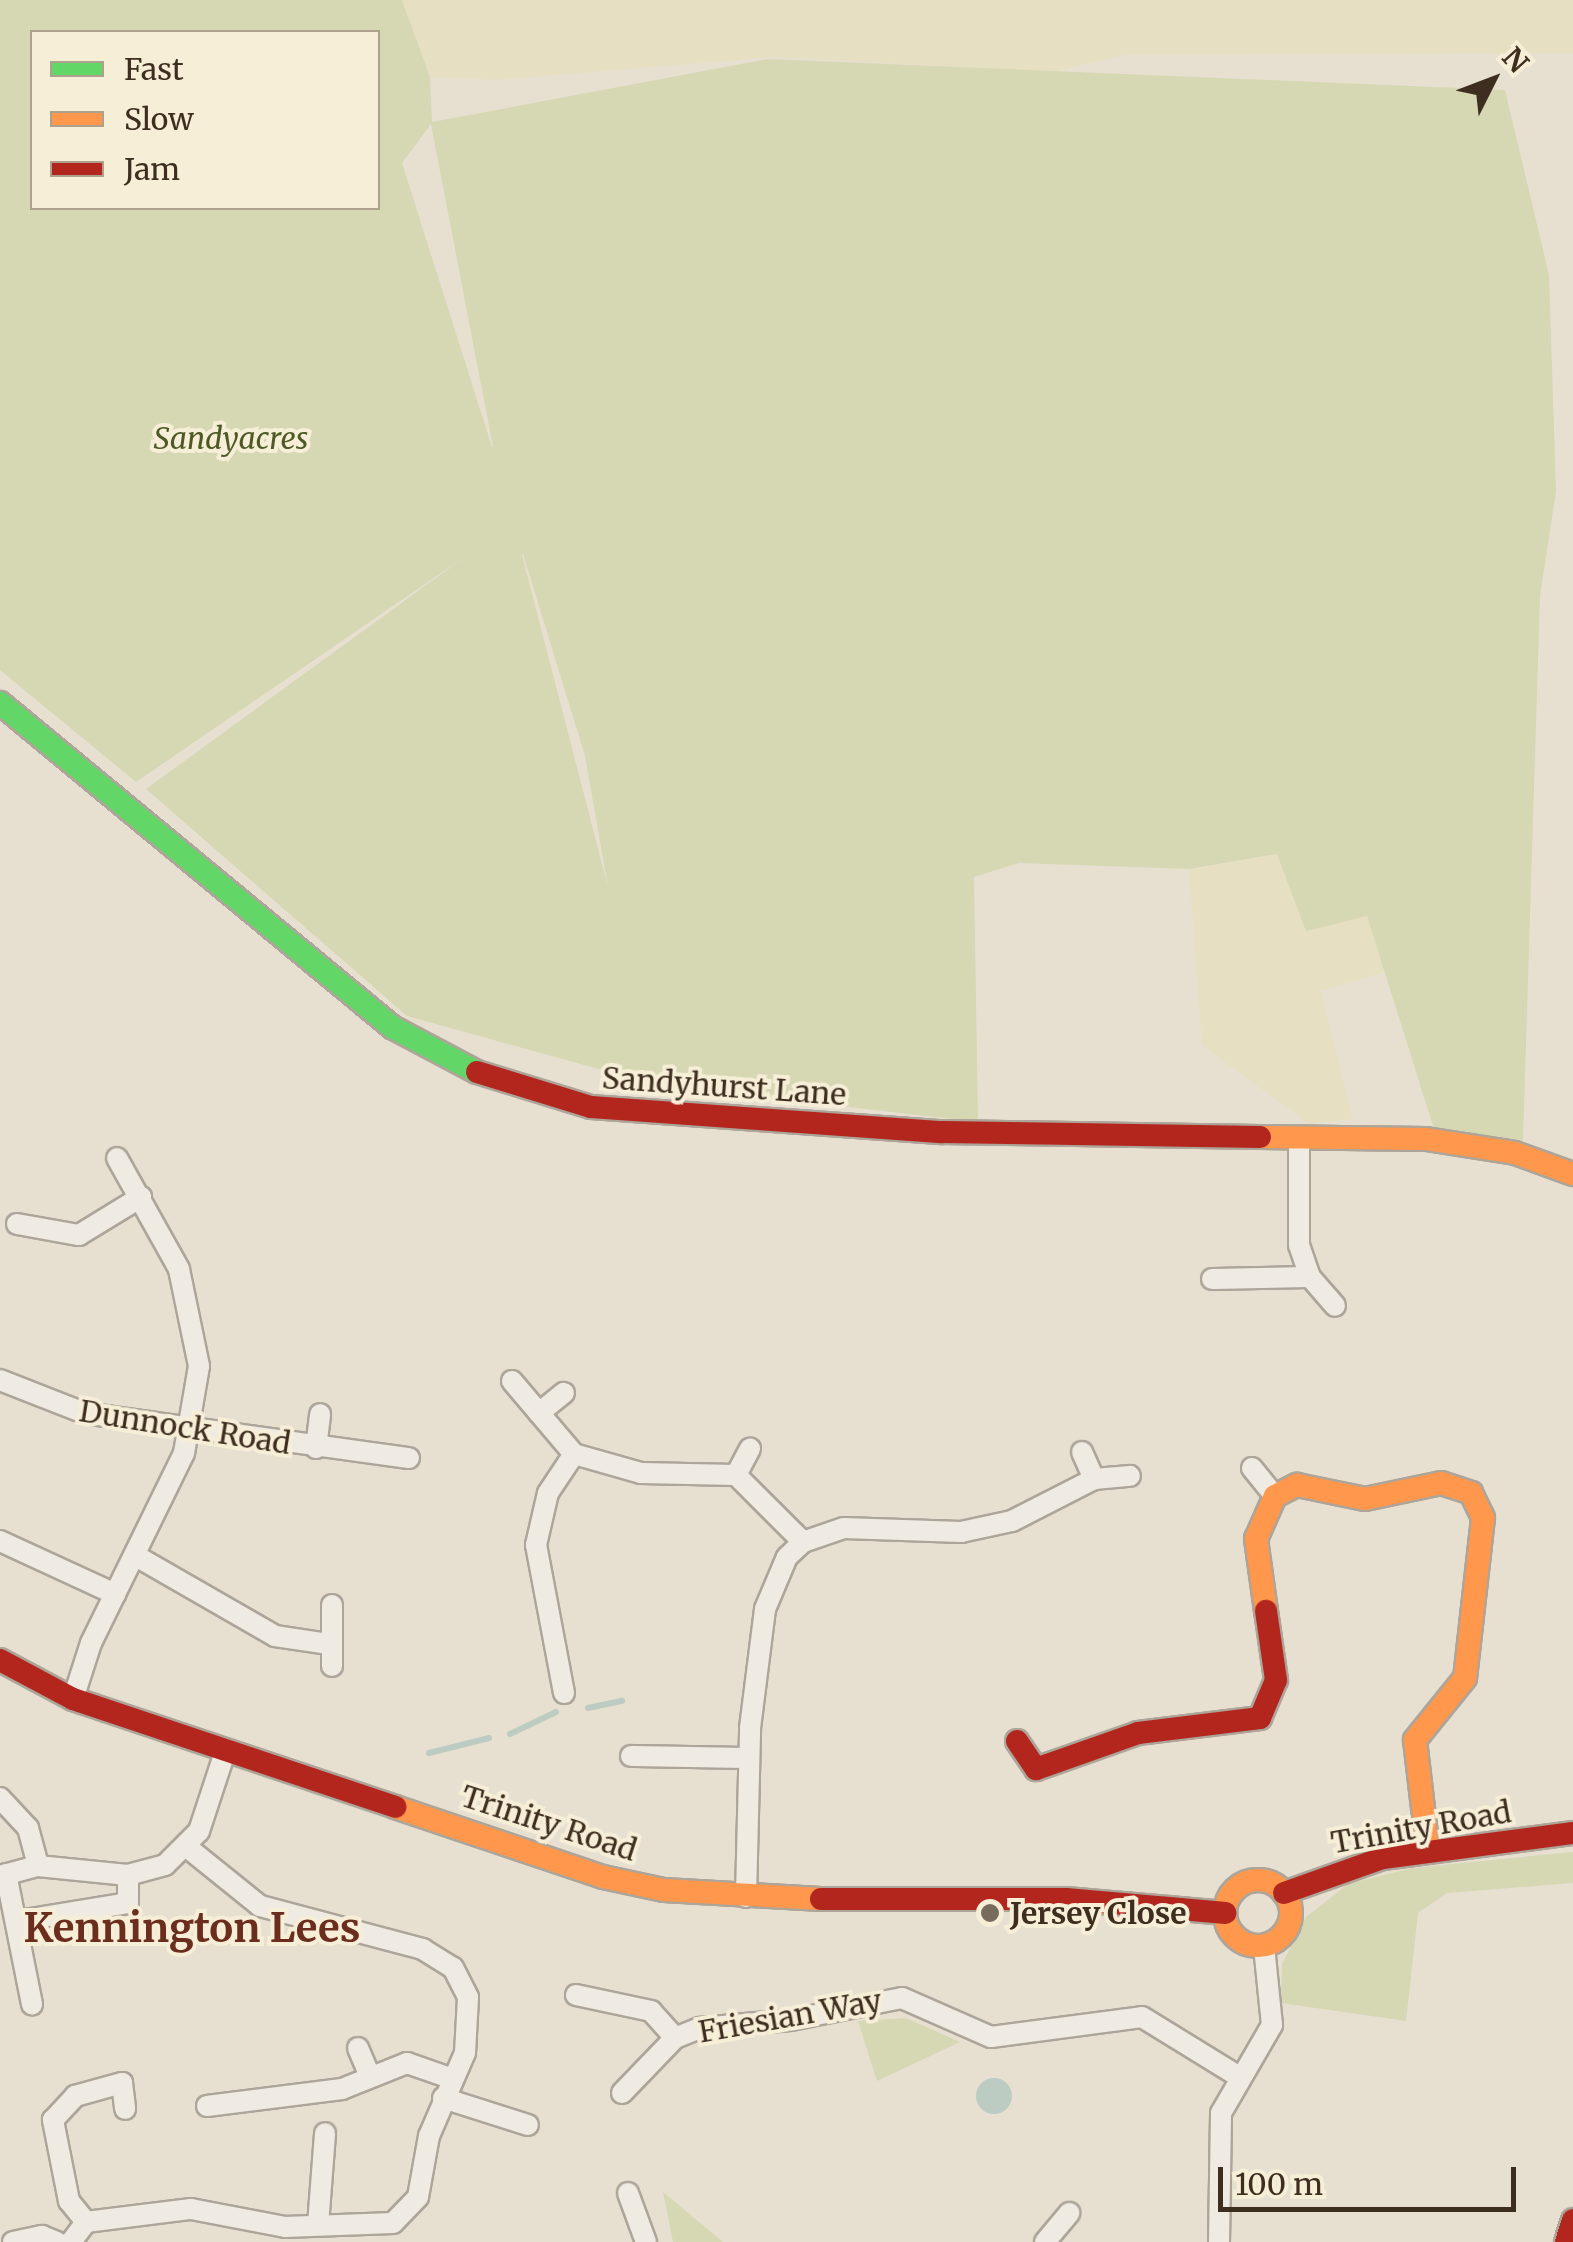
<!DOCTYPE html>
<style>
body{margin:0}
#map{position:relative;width:1573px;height:2242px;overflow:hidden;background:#e7e0d1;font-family:Merriweather,serif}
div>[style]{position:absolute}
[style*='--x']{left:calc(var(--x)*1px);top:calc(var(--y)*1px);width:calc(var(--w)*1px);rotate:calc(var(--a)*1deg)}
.farmland>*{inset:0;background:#e6dfc2}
.green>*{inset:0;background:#d6d7b3}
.water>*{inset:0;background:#bcccc2}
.round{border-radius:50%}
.stream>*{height:6px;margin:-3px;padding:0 3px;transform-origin:3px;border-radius:3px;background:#bcccc2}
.roads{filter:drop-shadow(2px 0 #ada599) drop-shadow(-2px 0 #ada599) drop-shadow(0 2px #ada599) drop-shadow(0 -2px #ada599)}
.street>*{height:20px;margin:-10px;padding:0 10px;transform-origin:10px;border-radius:10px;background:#efebe3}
.fast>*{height:22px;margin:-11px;padding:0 11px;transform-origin:11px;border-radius:11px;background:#63d668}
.slow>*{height:22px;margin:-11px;padding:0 11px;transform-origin:11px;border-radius:11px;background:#ff974d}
.slow>.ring{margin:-11px;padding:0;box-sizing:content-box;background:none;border:22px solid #ff974d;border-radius:50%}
.jam>*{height:22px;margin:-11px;padding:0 11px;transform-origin:11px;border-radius:11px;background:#b3261e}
.dots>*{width:28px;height:28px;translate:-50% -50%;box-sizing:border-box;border:5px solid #f7eed8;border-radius:50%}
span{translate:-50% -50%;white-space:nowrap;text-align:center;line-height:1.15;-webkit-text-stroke:8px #f7eed8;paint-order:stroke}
.park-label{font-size:30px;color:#4d5a26;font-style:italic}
.street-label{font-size:30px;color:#3d2e20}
.poi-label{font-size:30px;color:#3d2e20;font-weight:700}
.left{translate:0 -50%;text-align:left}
.district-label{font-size:40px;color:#6b2e1e;font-weight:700}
.legend{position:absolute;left:30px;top:30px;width:350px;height:180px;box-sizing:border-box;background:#f7eed8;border:2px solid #ada18e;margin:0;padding:12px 18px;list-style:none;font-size:30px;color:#3d2e20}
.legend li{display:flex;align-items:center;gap:20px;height:50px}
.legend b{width:50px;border:2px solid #ada18e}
.north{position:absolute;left:1443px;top:30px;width:100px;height:100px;-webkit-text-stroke:8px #f7eed8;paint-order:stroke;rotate:48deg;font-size:28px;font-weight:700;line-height:40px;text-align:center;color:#3d2e20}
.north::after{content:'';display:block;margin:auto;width:35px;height:45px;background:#3d2e20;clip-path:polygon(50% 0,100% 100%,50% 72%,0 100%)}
.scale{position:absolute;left:1218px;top:2167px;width:298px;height:45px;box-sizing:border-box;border:5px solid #3d2e20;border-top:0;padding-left:12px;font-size:30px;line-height:35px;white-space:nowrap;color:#3d2e20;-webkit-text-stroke:8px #f7eed8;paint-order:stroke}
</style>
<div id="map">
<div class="farmland">
<div style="clip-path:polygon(402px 0,1573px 0,1573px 53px,1125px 55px,1052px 72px,773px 57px,497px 80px,430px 77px)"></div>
<div style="clip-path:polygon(1278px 854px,1367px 916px,1385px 972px,1321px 991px,1353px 1119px,1309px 1124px,1202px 1045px,1189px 869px)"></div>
</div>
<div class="green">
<div style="clip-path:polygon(evenodd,0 0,402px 0,430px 77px,432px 122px,768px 59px,1505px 90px,1549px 275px,1556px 491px,1540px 596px,1523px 1140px,1434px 1129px,1367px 916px,1306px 931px,1277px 854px,1189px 869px,1019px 863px,974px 877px,978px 1122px,657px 1085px,407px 1016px,146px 789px,466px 556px,136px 782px,0 670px,0 0,32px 32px,378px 32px,378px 208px,32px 208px,32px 32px,0 0,431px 124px,493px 447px,492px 447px,402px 163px,431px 124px,0 0,523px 554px,585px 756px,608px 887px,522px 555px,523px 554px)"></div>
<div style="clip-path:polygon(1573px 1852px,1573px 1883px,1447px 1893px,1418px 1913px,1406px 2021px,1281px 2003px,1282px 1964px,1306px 1917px,1348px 1884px,1412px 1868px)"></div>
<div style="clip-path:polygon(906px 2018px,960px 2042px,877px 2081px,858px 2021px)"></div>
<div style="clip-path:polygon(663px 2192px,723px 2242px,673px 2242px)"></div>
</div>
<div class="water">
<div class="round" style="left:976px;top:2078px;width:36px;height:36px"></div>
</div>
<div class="stream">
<div style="--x:588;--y:1708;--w:35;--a:-12"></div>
<div style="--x:510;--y:1734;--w:51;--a:-25.6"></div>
<div style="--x:429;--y:1753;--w:62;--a:-14"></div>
</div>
<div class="roads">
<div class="street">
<div style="--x:1299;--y:1138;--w:107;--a:90"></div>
<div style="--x:1299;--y:1245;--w:34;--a:71"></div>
<div style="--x:1310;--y:1277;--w:38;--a:49"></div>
<div style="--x:17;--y:1224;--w:63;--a:10.1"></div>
<div style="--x:79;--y:1235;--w:73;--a:-31.5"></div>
<div style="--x:1212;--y:1279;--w:98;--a:-1.2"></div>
<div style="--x:0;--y:1380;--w:90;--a:21.4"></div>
<div style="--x:84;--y:1413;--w:328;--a:7.9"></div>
<div style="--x:512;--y:1381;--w:96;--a:49.7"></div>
<div style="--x:574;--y:1454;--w:70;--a:15.8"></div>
<div style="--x:641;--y:1473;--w:95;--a:1.2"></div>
<div style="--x:736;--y:1475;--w:95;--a:45"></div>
<div style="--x:539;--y:1413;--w:32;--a:-39"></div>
<div style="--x:316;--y:1448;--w:34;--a:-83"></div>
<div style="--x:1082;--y:1452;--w:30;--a:66"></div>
<div style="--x:1252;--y:1468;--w:36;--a:51"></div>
<div style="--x:736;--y:1475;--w:30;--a:-62"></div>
<div style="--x:0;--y:1541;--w:127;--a:24.7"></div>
<div style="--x:136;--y:1556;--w:160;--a:29.9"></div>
<div style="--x:275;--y:1636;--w:55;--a:8.4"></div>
<div style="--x:332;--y:1605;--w:61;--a:90"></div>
<div style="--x:564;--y:1693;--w:151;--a:-100.7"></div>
<div style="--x:536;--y:1545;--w:53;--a:-77"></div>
<div style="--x:548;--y:1493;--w:47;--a:-56.3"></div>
<div style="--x:73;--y:1699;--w:59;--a:-72.2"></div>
<div style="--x:91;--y:1643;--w:212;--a:-63.9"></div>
<div style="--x:184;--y:1453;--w:88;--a:-80.2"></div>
<div style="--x:199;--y:1366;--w:99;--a:-101.7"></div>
<div style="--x:179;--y:1269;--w:127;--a:-119.2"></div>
<div style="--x:631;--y:1756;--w:118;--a:1"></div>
<div style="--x:0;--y:1798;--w:41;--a:47"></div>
<div style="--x:28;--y:1828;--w:39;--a:75"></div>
<div style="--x:6;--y:1874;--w:133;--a:78.7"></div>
<div style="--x:0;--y:1876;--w:39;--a:-15"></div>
<div style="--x:38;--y:1866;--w:90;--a:5.7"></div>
<div style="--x:128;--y:1875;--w:38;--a:-15"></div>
<div style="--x:165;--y:1865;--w:48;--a:-45"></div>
<div style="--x:199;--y:1831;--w:86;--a:-71.8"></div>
<div style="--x:746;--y:1897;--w:169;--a:-88.6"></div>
<div style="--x:750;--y:1728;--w:120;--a:-82.8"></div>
<div style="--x:765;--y:1609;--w:56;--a:-67.1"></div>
<div style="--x:787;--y:1557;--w:22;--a:-43"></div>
<div style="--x:803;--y:1542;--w:43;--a:-18.9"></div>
<div style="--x:844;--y:1528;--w:117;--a:2"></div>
<div style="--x:961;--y:1532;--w:52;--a:-12.2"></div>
<div style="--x:1012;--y:1521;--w:92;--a:-27.1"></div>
<div style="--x:1094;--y:1479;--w:36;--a:-5"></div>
<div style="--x:18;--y:1921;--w:111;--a:-9.3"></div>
<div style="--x:128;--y:1903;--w:28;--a:-90"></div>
<div style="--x:576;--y:1995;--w:77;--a:12"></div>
<div style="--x:651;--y:2011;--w:36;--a:48"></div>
<div style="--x:358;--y:2048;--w:28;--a:67"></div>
<div style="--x:622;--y:2093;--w:76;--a:-46.1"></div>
<div style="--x:675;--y:2038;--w:27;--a:-22"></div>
<div style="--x:700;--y:2028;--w:91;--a:-5"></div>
<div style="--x:791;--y:2020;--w:113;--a:-11.2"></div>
<div style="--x:902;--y:1998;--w:97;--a:23.7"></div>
<div style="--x:991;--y:2037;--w:152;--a:-7.5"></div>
<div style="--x:1142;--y:2017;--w:113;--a:31.6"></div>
<div style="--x:443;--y:2098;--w:89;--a:17.6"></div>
<div style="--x:207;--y:2106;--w:136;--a:-7.2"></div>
<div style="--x:342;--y:2089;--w:70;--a:-21.8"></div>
<div style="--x:407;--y:2063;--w:46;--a:19.2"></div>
<div style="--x:628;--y:2193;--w:52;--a:69.8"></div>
<div style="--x:86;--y:2222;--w:27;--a:-129"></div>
<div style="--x:69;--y:2201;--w:83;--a:-101.2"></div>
<div style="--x:53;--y:2120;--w:33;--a:-47"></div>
<div style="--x:75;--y:2096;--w:49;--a:-15.5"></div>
<div style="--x:122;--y:2083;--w:26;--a:83"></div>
<div style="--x:318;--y:2225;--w:92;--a:-85.6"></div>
<div style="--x:13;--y:2242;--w:30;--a:-12"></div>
<div style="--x:42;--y:2236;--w:16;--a:22"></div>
<div style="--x:71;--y:2242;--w:25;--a:-53"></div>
<div style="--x:86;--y:2222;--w:106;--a:-7.1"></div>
<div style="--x:191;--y:2209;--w:96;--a:10.8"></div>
<div style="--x:285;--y:2227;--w:108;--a:-2.1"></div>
<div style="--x:393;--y:2223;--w:36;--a:-46"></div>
<div style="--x:418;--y:2197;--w:62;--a:-79.8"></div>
<div style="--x:429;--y:2136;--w:90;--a:-66.6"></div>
<div style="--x:465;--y:2053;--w:56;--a:-86.9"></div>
<div style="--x:468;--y:1997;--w:33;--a:-117"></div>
<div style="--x:453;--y:1968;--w:36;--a:-148"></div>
<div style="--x:423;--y:1949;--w:169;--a:-165.2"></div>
<div style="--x:260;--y:1906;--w:94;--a:-141.1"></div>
<div style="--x:1045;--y:2242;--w:38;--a:-50"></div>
<div style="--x:1219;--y:2242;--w:129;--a:-89.1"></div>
<div style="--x:1221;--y:2113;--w:102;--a:-59.9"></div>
<div style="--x:1272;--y:2025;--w:79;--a:-95.8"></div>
</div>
<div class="fast">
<div style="--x:0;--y:703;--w:509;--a:39.57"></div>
<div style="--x:392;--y:1027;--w:96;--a:27.9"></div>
</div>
<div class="slow">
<div style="--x:1260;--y:1137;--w:166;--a:0.7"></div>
<div style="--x:1426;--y:1139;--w:90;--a:8.9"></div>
<div style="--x:1515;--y:1153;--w:62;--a:19.9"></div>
<div style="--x:1266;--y:1611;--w:73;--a:-97.9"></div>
<div style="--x:1256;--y:1539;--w:47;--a:-66.2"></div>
<div style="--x:1275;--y:1496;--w:25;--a:-27"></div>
<div style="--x:1297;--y:1485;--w:69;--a:11.6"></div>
<div style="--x:1365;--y:1499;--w:78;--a:-11.9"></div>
<div style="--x:1441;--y:1483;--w:32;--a:18"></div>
<div style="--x:1471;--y:1493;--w:28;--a:64"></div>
<div style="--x:1483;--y:1518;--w:161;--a:96.4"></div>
<div style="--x:1465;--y:1678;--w:80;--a:128.9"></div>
<div style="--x:1415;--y:1740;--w:112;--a:83.3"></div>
<div style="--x:395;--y:1807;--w:219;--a:18.6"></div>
<div style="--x:603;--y:1877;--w:62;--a:12"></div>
<div style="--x:664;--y:1890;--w:157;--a:3.3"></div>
<div class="ring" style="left:1225px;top:1880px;width:44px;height:44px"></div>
</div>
<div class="jam">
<div style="--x:477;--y:1072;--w:119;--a:17.1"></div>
<div style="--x:591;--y:1107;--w:352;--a:4.1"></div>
<div style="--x:942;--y:1132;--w:318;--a:0.9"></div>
<div style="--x:0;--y:1660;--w:83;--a:28.1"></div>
<div style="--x:73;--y:1699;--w:340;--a:18.5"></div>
<div style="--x:1017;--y:1741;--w:34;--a:56"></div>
<div style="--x:1036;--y:1769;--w:108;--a:-19.4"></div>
<div style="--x:1138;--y:1733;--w:123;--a:-7"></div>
<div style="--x:1260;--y:1718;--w:41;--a:-67.2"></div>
<div style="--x:1276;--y:1680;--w:70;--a:-98.2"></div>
<div style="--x:1284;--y:1893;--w:105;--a:-19.5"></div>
<div style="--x:1383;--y:1858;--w:192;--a:-7.5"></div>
<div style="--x:821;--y:1899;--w:245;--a:0"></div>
<div style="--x:1066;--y:1899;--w:160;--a:5"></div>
<div style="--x:1566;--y:2242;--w:23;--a:-72"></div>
</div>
</div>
<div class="dots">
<div style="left:990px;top:1913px;background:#786c5e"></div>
</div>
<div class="park-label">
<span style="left:231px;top:438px">Sandyacres</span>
</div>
<div class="street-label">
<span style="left:724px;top:1086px;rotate:4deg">Sandyhurst Lane</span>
<span style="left:185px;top:1427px;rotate:9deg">Dunnock Road</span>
<span style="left:549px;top:1823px;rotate:18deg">Trinity Road</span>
<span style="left:1421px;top:1827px;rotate:-10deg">Trinity Road</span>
<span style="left:790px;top:2016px;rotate:-10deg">Friesian Way</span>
</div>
<div class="poi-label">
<span class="left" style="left:1010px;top:1913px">Jersey Close</span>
</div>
<div class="district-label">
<span style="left:192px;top:1928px">Kennington Lees</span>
</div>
<ul class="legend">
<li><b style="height:12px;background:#63d668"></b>Fast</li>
<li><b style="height:12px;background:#ff974d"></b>Slow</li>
<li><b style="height:12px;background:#b3261e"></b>Jam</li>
</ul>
<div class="north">N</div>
<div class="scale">100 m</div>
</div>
